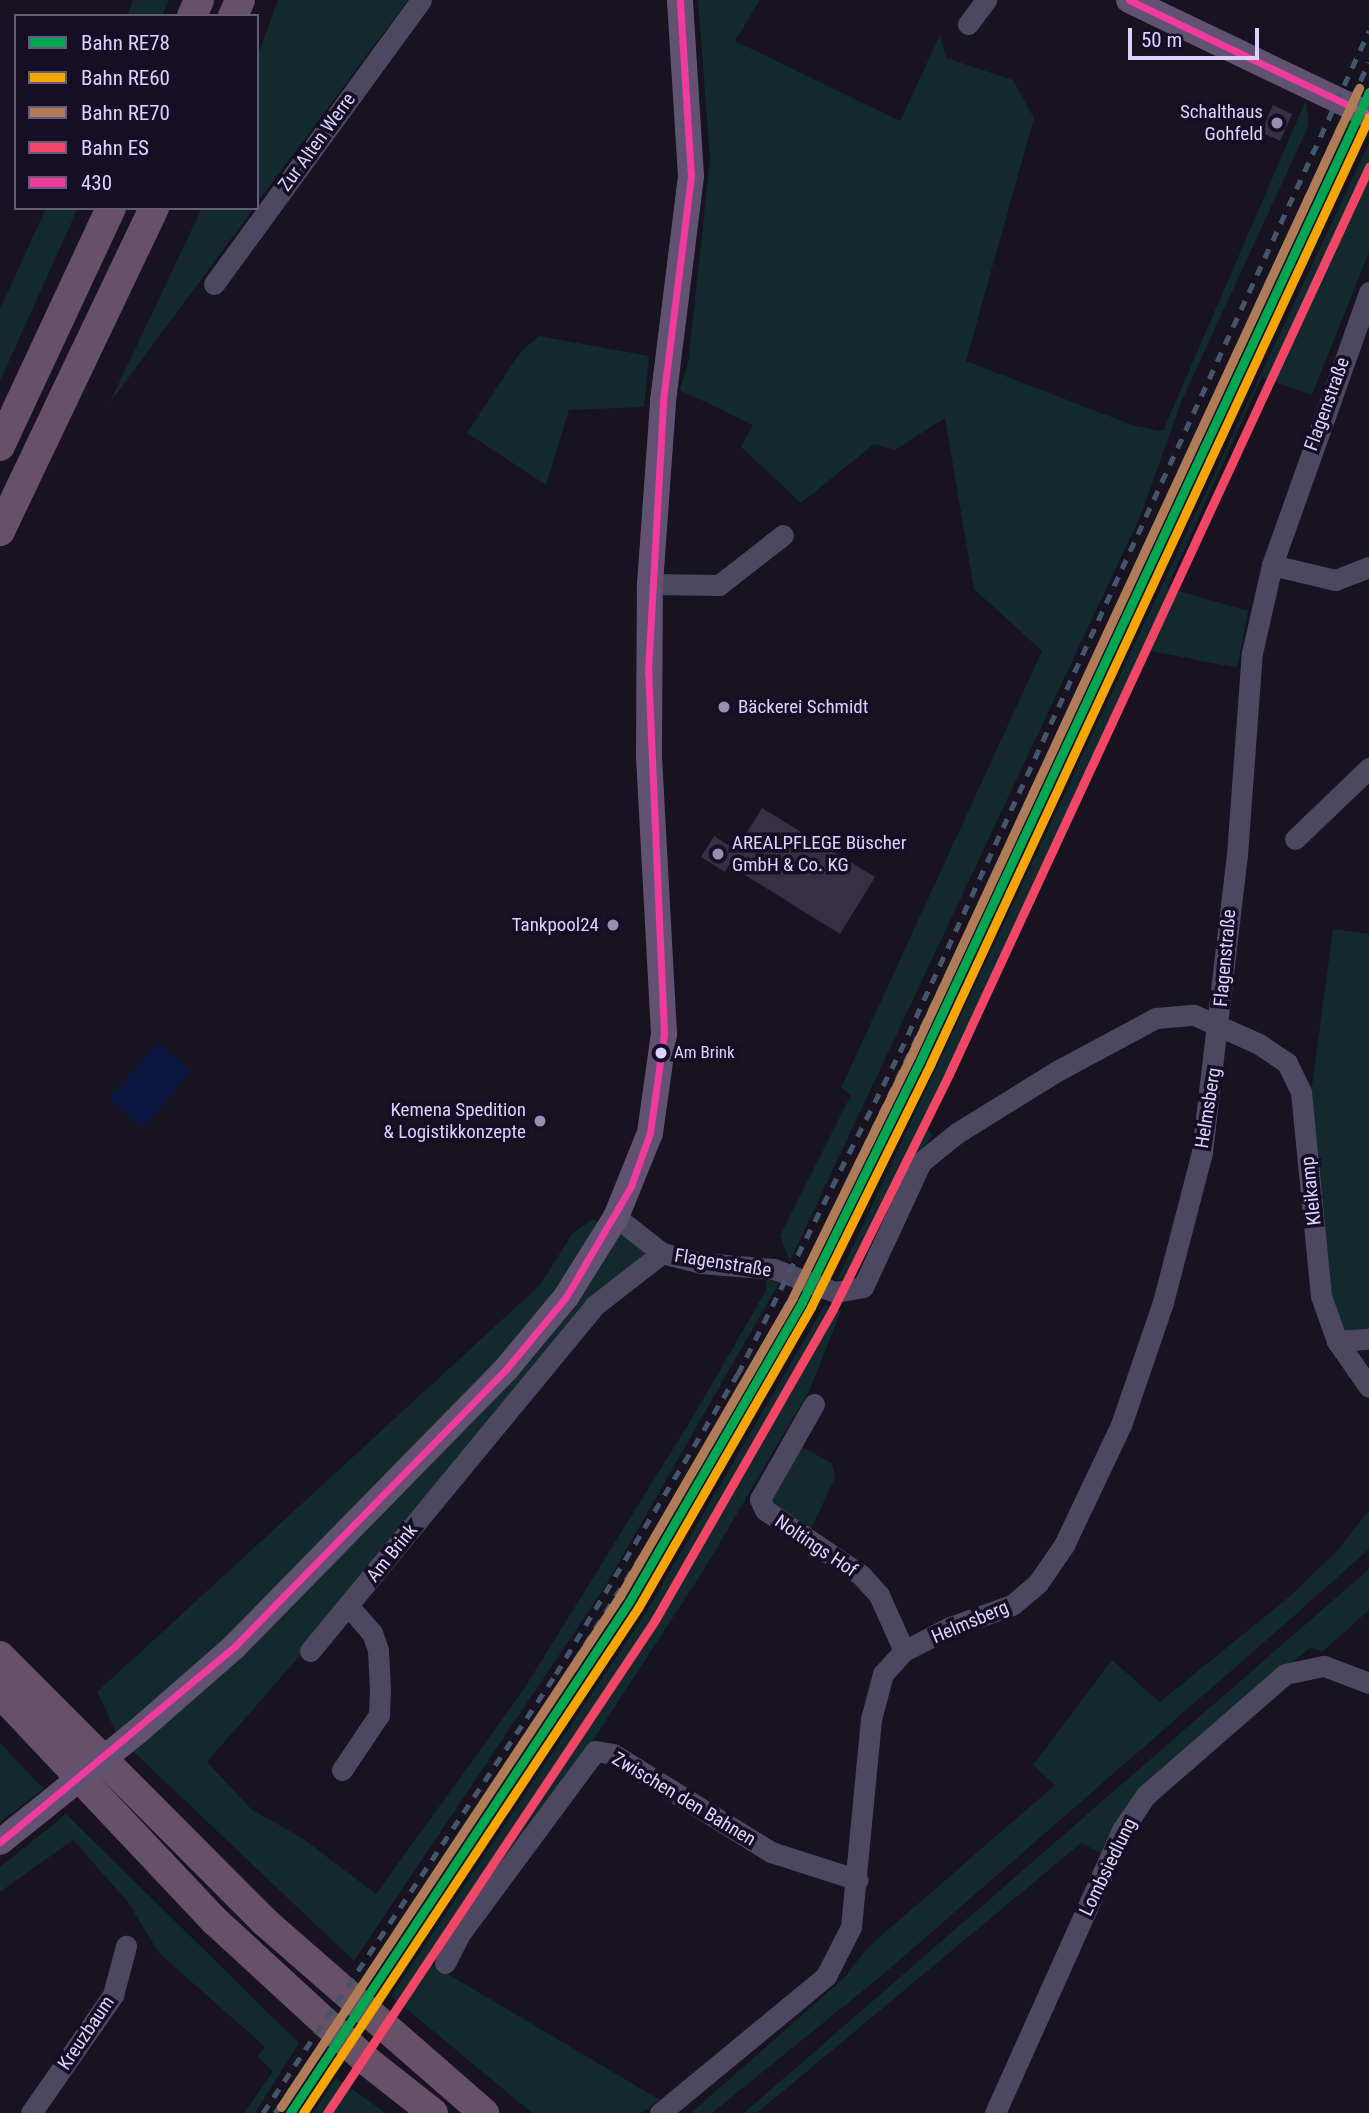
<!DOCTYPE html>
<meta charset="utf-8">
<style>
body{margin:0}
#map{position:relative;width:1369px;height:2113px;overflow:hidden;background:#171320;font-family:"Roboto Condensed",sans-serif}
div>[style]{position:absolute}
[style*='--x']{left:calc(var(--x)*1px);top:calc(var(--y)*1px);width:calc(var(--w)*1px);rotate:calc(var(--a)*1deg)}
.green>*{inset:0;background:#12292d}
.water>*{inset:0;background:#0a163f}
.building>*{inset:0;background:#363142}
.minor>*{height:21px;margin:-10.5px;padding:0 10.5px;transform-origin:10.5px;border-radius:10.5px;background:#4d4861}
.major>*{height:26px;margin:-13px;padding:0 13px;transform-origin:13px;border-radius:13px;background:#625272}
.highway>*{height:30px;margin:-15px;padding:0 15px;transform-origin:15px;border-radius:15px;background:#685067}
.rail>*{height:5px;margin-top:-2.5px;transform-origin:0;background:repeating-linear-gradient(90deg,#45556b 0 10px,transparent 0 19px)}
.major-bridge>*{height:26px;margin:-13px;padding:0 13px;transform-origin:13px;border-radius:13px;background:#625272}
.bus-1>*{height:7px;margin:-3.5px;padding:0 3.5px;transform-origin:3.5px;border-radius:3.5px;background:#f13a9d}
.rail-1>*{height:9px;margin:-4.5px;padding:0 4.5px;transform-origin:4.5px;border-radius:4.5px;background:#00a651}
.rail-2>*{height:9px;margin:-4.5px;padding:0 4.5px;transform-origin:4.5px;border-radius:4.5px;background:#f7a600}
.rail-3>*{height:9px;margin:-4.5px;padding:0 4.5px;transform-origin:4.5px;border-radius:4.5px;background:#b07c57}
.rail-4>*{height:9px;margin:-4.5px;padding:0 4.5px;transform-origin:4.5px;border-radius:4.5px;background:#f34667}
.dots>*{width:19px;height:19px;translate:-50% -50%;box-sizing:border-box;border:4px solid #150e25;border-radius:50%}
span{translate:-50% -50%;white-space:nowrap;text-align:center;line-height:1.15;-webkit-text-stroke:7px #150e25;paint-order:stroke}
.bus-label{font-size:17px;color:#ddd2ff}
.left{translate:0 -50%;text-align:left}
.poi-label{font-size:19px;color:#ddd2ff}
.right{translate:-100% -50%;text-align:right}
.street-label{font-size:19px;color:#ddd2ff}
.legend{position:absolute;left:14px;top:14px;width:245px;height:196px;box-sizing:border-box;background:#150e25;border:2px solid #655c7c;margin:0;padding:9px 12px;list-style:none;font-size:21px;color:#ddd2ff}
.legend li{display:flex;align-items:center;gap:14px;height:35px}
.legend b{width:35px;border:2px solid #655c7c}
.scale{position:absolute;left:1128px;top:28px;width:131px;height:32px;box-sizing:border-box;border:4px solid #ddd2ff;border-top:0;padding-left:9px;font-size:21px;line-height:24px;white-space:nowrap;color:#ddd2ff;-webkit-text-stroke:5px #150e25;paint-order:stroke}
</style>
<div id="map">
<div class="green">
<div style="clip-path:polygon(133px 0,169px 0,162px 16px,127px 16px)"></div>
<div style="clip-path:polygon(278px 0,408px 0,257px 203px,257px 57px)"></div>
<div style="clip-path:polygon(698px 0,760px 0,735px 41px,900px 121px,940px 35px,946px 58px,1013px 80px,1034px 118px,966px 361px,1135px 426px,1163px 431px,1306px 100px,1308px 116px,1308px 127px,1182px 400px,1140px 517px,790px 1261px,780px 1236px,851px 1095px,841px 1088px,1042px 651px,974px 589px,945px 418px,895px 450px,874px 444px,801px 503px,741px 447px,753px 425px,680px 390px,688px 363px,710px 160px)"></div>
<div style="clip-path:polygon(1369px 143px,1369px 252px,1312px 395px,1262px 377px,1167px 588px,1248px 611px,1237px 668px,1142px 649px,926px 1127px,933px 1135px,904px 1170px,851px 1278px,837px 1280px)"></div>
<div style="clip-path:polygon(46px 208px,78px 208px,0 381px,0 309px)"></div>
<div style="clip-path:polygon(202px 208px,254px 208px,109px 404px,201px 210px)"></div>
<div style="clip-path:polygon(539px 336px,649px 356px,644px 407px,569px 410px,546px 485px,467px 433px,521px 351px)"></div>
<div style="clip-path:polygon(1333px 929px,1369px 934px,1369px 1331px,1344px 1332px,1328px 1294px,1311px 1094px)"></div>
<div style="clip-path:polygon(593px 1219px,643px 1246px,647px 1259px,207px 1762px,251px 1809px,302px 1838px,376px 1894px,522px 1692px,694px 1415px,766px 1290px,766px 1278px,779px 1283px,606px 1585px,354px 1961px,119px 1738px,97px 1692px,540px 1285px,572px 1234px)"></div>
<div style="clip-path:polygon(825px 1304px,841px 1311px,809px 1391px,705px 1568px,590px 1745px,431px 1964px,660px 2100px,641px 2113px,532px 2113px,391px 1996px,646px 1612px)"></div>
<div style="clip-path:polygon(796px 1444px,832px 1463px,835px 1478px,810px 1531px,770px 1506px,768px 1494px)"></div>
<div style="clip-path:polygon(1369px 1510px,1369px 1549px,1294px 1616px,886px 1972px,712px 2113px,691px 2113px,845px 1977px,866px 1949px,1055px 1785px,1033px 1765px,1112px 1660px,1160px 1702px,1289px 1597px,1338px 1550px)"></div>
<div style="clip-path:polygon(1369px 1569px,1369px 1610px,1322px 1652px,1311px 1647px,1162px 1769px,1105px 1855px,1081px 1843px,757px 2113px,744px 2113px)"></div>
<div style="clip-path:polygon(0 1743px,44px 1789px,0 1822px)"></div>
<div style="clip-path:polygon(66px 1814px,299px 2043px,255px 2113px,244px 2113px,273px 2071px,257px 2057px,265px 2047px,159px 1953px,128px 1902px,73px 1840px,0 1892px,0 1867px)"></div>
<div style="clip-path:polygon(336px 2078px,386px 2113px,313px 2113px)"></div>
</div>
<div class="water">
<div style="clip-path:polygon(158px 1042px,191px 1070px,143px 1128px,109px 1099px)"></div>
</div>
<div class="building">
<div style="clip-path:polygon(1273px 105px,1292px 114px,1280px 141px,1261px 132px)"></div>
<div style="clip-path:polygon(762px 808px,875px 877px,840px 934px,729px 865px,725px 872px,701px 857px,714px 836px,736px 850px)"></div>
</div>
<div class="minor">
<div style="--x:968;--y:24;--w:30;--a:-53"></div>
<div style="--x:214;--y:284;--w:351;--a:-53.9"></div>
<div style="--x:1272;--y:565;--w:65;--a:13.4"></div>
<div style="--x:1335;--y:580;--w:36;--a:-21"></div>
<div style="--x:650;--y:584;--w:69;--a:0.8"></div>
<div style="--x:719;--y:585;--w:81;--a:-38"></div>
<div style="--x:1295;--y:839;--w:103;--a:-43.8"></div>
<div style="--x:616;--y:1217;--w:58;--a:38"></div>
<div style="--x:662;--y:1253;--w:40;--a:14.4"></div>
<div style="--x:701;--y:1263;--w:73;--a:4.7"></div>
<div style="--x:774;--y:1269;--w:65;--a:20.7"></div>
<div style="--x:835;--y:1292;--w:28;--a:-10"></div>
<div style="--x:863;--y:1287;--w:138;--a:-65.1"></div>
<div style="--x:921;--y:1162;--w:46;--a:-38.9"></div>
<div style="--x:957;--y:1133;--w:118;--a:-31.8"></div>
<div style="--x:1057;--y:1071;--w:112;--a:-28.2"></div>
<div style="--x:1156;--y:1018;--w:38;--a:-5"></div>
<div style="--x:1194;--y:1015;--w:71;--a:24"></div>
<div style="--x:1259;--y:1044;--w:34;--a:34"></div>
<div style="--x:1287;--y:1063;--w:32;--a:64"></div>
<div style="--x:1301;--y:1092;--w:205;--a:84.4"></div>
<div style="--x:1321;--y:1296;--w:48;--a:70.4"></div>
<div style="--x:1337;--y:1341;--w:56;--a:55.2"></div>
<div style="--x:1337;--y:1341;--w:32;--a:-4"></div>
<div style="--x:814;--y:1404;--w:109;--a:119.6"></div>
<div style="--x:760;--y:1499;--w:12;--a:66"></div>
<div style="--x:765;--y:1510;--w:116;--a:34.1"></div>
<div style="--x:861;--y:1575;--w:27;--a:48"></div>
<div style="--x:879;--y:1595;--w:61;--a:65.9"></div>
<div style="--x:310;--y:1651;--w:447;--a:-50.5"></div>
<div style="--x:594;--y:1306;--w:86;--a:-37.9"></div>
<div style="--x:342;--y:1770;--w:66;--a:-56.1"></div>
<div style="--x:379;--y:1715;--w:24;--a:-88"></div>
<div style="--x:380;--y:1691;--w:41;--a:-92.8"></div>
<div style="--x:378;--y:1650;--w:18;--a:-109"></div>
<div style="--x:372;--y:1633;--w:35;--a:-131"></div>
<div style="--x:445;--y:1963;--w:31;--a:-63"></div>
<div style="--x:459;--y:1935;--w:229;--a:-53.5"></div>
<div style="--x:595;--y:1751;--w:18;--a:9"></div>
<div style="--x:613;--y:1754;--w:186;--a:31.8"></div>
<div style="--x:771;--y:1852;--w:91;--a:17.8"></div>
<div style="--x:31;--y:2113;--w:144;--a:-55.2"></div>
<div style="--x:113;--y:1995;--w:51;--a:-75.1"></div>
<div style="--x:660;--y:2113;--w:215;--a:-39.5"></div>
<div style="--x:826;--y:1976;--w:55;--a:-63"></div>
<div style="--x:851;--y:1927;--w:209;--a:-84.5"></div>
<div style="--x:871;--y:1719;--w:47;--a:-75.1"></div>
<div style="--x:883;--y:1674;--w:31;--a:-48"></div>
<div style="--x:904;--y:1651;--w:50;--a:-27.6"></div>
<div style="--x:948;--y:1628;--w:68;--a:-19.8"></div>
<div style="--x:1012;--y:1605;--w:34;--a:-40"></div>
<div style="--x:1038;--y:1583;--w:46;--a:-55.6"></div>
<div style="--x:1064;--y:1545;--w:133;--a:-64.6"></div>
<div style="--x:1121;--y:1425;--w:130;--a:-71.1"></div>
<div style="--x:1163;--y:1302;--w:155;--a:-75.4"></div>
<div style="--x:1202;--y:1152;--w:299;--a:-83.3"></div>
<div style="--x:1237;--y:855;--w:203;--a:-85.8"></div>
<div style="--x:1252;--y:653;--w:90;--a:-77.2"></div>
<div style="--x:1272;--y:565;--w:290;--a:-70.4"></div>
<div style="--x:995;--y:2113;--w:310;--a:-65.8"></div>
<div style="--x:1122;--y:1830;--w:42;--a:-55.6"></div>
<div style="--x:1146;--y:1795;--w:184;--a:-41"></div>
<div style="--x:1285;--y:1674;--w:40;--a:-12"></div>
<div style="--x:1324;--y:1666;--w:48;--a:20.7"></div>
</div>
<div class="major">
<div style="--x:1129;--y:0;--w:266;--a:25.6"></div>
<div style="--x:138;--y:1731;--w:128;--a:-41.2"></div>
<div style="--x:234;--y:1647;--w:390;--a:-45.6"></div>
<div style="--x:507;--y:1368;--w:92;--a:-50.3"></div>
<div style="--x:566;--y:1297;--w:94;--a:-58"></div>
<div style="--x:616;--y:1217;--w:91;--a:-68"></div>
<div style="--x:650;--y:1133;--w:100;--a:-82"></div>
<div style="--x:664;--y:1034;--w:278;--a:-93.1"></div>
<div style="--x:649;--y:756;--w:172;--a:-89.7"></div>
<div style="--x:650;--y:584;--w:183;--a:-85.9"></div>
<div style="--x:663;--y:401;--w:227;--a:-82.9"></div>
<div style="--x:691;--y:176;--w:176;--a:-93.6"></div>
<div style="--x:0;--y:1842;--w:56;--a:-38.5"></div>
</div>
<div class="highway">
<div style="--x:192;--y:16;--w:17;--a:-66"></div>
<div style="--x:233;--y:16;--w:17;--a:-66"></div>
<div style="--x:0;--y:446;--w:263;--a:-65"></div>
<div style="--x:0;--y:531;--w:358;--a:-64.5"></div>
<div style="--x:0;--y:1656;--w:375;--a:45.1"></div>
<div style="--x:265;--y:1922;--w:291;--a:41.1"></div>
<div style="--x:0;--y:1693;--w:313;--a:46.7"></div>
<div style="--x:215;--y:1921;--w:207;--a:42.6"></div>
<div style="--x:367;--y:2061;--w:84;--a:38.2"></div>
</div>
<div class="rail">
<div style="--x:514;--y:1757;--w:350;--a:-57.7"></div>
<div style="--x:701;--y:1461;--w:220;--a:-61.2"></div>
<div style="--x:807;--y:1268;--w:474;--a:-64.5"></div>
<div style="--x:1011;--y:840;--w:856;--a:-65.29"></div>
<div style="--x:263;--y:2113;--w:528;--a:-56.28"></div>
<div style="--x:556;--y:1674;--w:351;--a:-58.8"></div>
<div style="--x:738;--y:1374;--w:360;--a:-63.3"></div>
<div style="--x:900;--y:1052;--w:1124;--a:-65.33"></div>
<div style="--x:275;--y:2113;--w:373;--a:-56.1"></div>
</div>
<div class="major-bridge">
<div style="--x:44;--y:1807;--w:121;--a:-39"></div>
</div>
<div class="bus-1">
<div style="--x:1129;--y:0;--w:266;--a:25.6"></div>
<div style="--x:0;--y:1842;--w:305;--a:-39.8"></div>
<div style="--x:234;--y:1647;--w:390;--a:-45.6"></div>
<div style="--x:507;--y:1368;--w:92;--a:-50.3"></div>
<div style="--x:566;--y:1297;--w:129;--a:-59.6"></div>
<div style="--x:631;--y:1186;--w:56;--a:-70.3"></div>
<div style="--x:650;--y:1133;--w:100;--a:-82"></div>
<div style="--x:664;--y:1034;--w:362;--a:-92.5"></div>
<div style="--x:648;--y:672;--w:271;--a:-86.8"></div>
<div style="--x:663;--y:401;--w:227;--a:-82.9"></div>
<div style="--x:691;--y:176;--w:176;--a:-93.6"></div>
</div>
<div class="rail-1">
<div style="--x:290;--y:2113;--w:613;--a:-56.44"></div>
<div style="--x:629;--y:1602;--w:346;--a:-60"></div>
<div style="--x:802;--y:1302;--w:268;--a:-63.9"></div>
<div style="--x:920;--y:1061;--w:1068;--a:-65.14"></div>
</div>
<div class="rail-2">
<div style="--x:303;--y:2113;--w:606;--a:-56.44"></div>
<div style="--x:638;--y:1608;--w:347;--a:-60.1"></div>
<div style="--x:811;--y:1307;--w:270;--a:-63.8"></div>
<div style="--x:930;--y:1065;--w:1045;--a:-65.15"></div>
</div>
<div class="rail-3">
<div style="--x:281;--y:2107;--w:613;--a:-56.44"></div>
<div style="--x:620;--y:1596;--w:345;--a:-59.9"></div>
<div style="--x:793;--y:1297;--w:268;--a:-63.9"></div>
<div style="--x:911;--y:1056;--w:1067;--a:-65.16"></div>
</div>
<div class="rail-4">
<div style="--x:327;--y:2113;--w:592;--a:-56.36"></div>
<div style="--x:655;--y:1620;--w:358;--a:-60.2"></div>
<div style="--x:833;--y:1309;--w:262;--a:-63.7"></div>
<div style="--x:949;--y:1074;--w:1000;--a:-65.15"></div>
</div>
<div class="dots">
<div style="left:1277px;top:123px;background:#988fb1"></div>
<div style="left:724px;top:707px;background:#988fb1"></div>
<div style="left:718px;top:854px;background:#988fb1"></div>
<div style="left:613px;top:925px;background:#988fb1"></div>
<div style="left:661px;top:1053px;background:#ddd2ff"></div>
<div style="left:540px;top:1121px;background:#988fb1"></div>
</div>
<div class="bus-label">
<span class="left" style="left:674px;top:1053px">Am Brink</span>
</div>
<div class="poi-label">
<span class="right" style="left:1263px;top:123px">Schalthaus<br>Gohfeld</span>
<span class="left" style="left:738px;top:707px">Bäckerei Schmidt</span>
<span class="left" style="left:732px;top:854px">AREALPFLEGE Büscher<br>GmbH &amp; Co. KG</span>
<span class="right" style="left:599px;top:925px">Tankpool24</span>
<span class="right" style="left:526px;top:1121px">Kemena Spedition<br>&amp; Logistikkonzepte</span>
</div>
<div class="street-label">
<span style="left:317px;top:142px;rotate:-54deg">Zur Alten Werre</span>
<span style="left:1327px;top:404px;rotate:-70deg">Flagenstraße</span>
<span style="left:1225px;top:958px;rotate:-85deg">Flagenstraße</span>
<span style="left:1208px;top:1108px;rotate:-81deg">Helmsberg</span>
<span style="left:1311px;top:1191px;rotate:-96deg">Kleikamp</span>
<span style="left:723px;top:1263px;rotate:9deg">Flagenstraße</span>
<span style="left:816px;top:1546px;rotate:34deg">Noltings Hof</span>
<span style="left:392px;top:1553px;rotate:-51deg">Am Brink</span>
<span style="left:970px;top:1622px;rotate:-23deg">Helmsberg</span>
<span style="left:684px;top:1799px;rotate:31deg">Zwischen den Bahnen</span>
<span style="left:1108px;top:1867px;rotate:-64deg">Lombsiedlung</span>
<span style="left:86px;top:2033px;rotate:-56deg">Kreuzbaum</span>
</div>
<ul class="legend">
<li><b style="height:9px;background:#00a651"></b>Bahn RE78</li>
<li><b style="height:9px;background:#f7a600"></b>Bahn RE60</li>
<li><b style="height:9px;background:#b07c57"></b>Bahn RE70</li>
<li><b style="height:9px;background:#f34667"></b>Bahn ES</li>
<li><b style="height:9px;background:#f13a9d"></b>430</li>
</ul>
<div class="scale">50 m</div>
</div>
